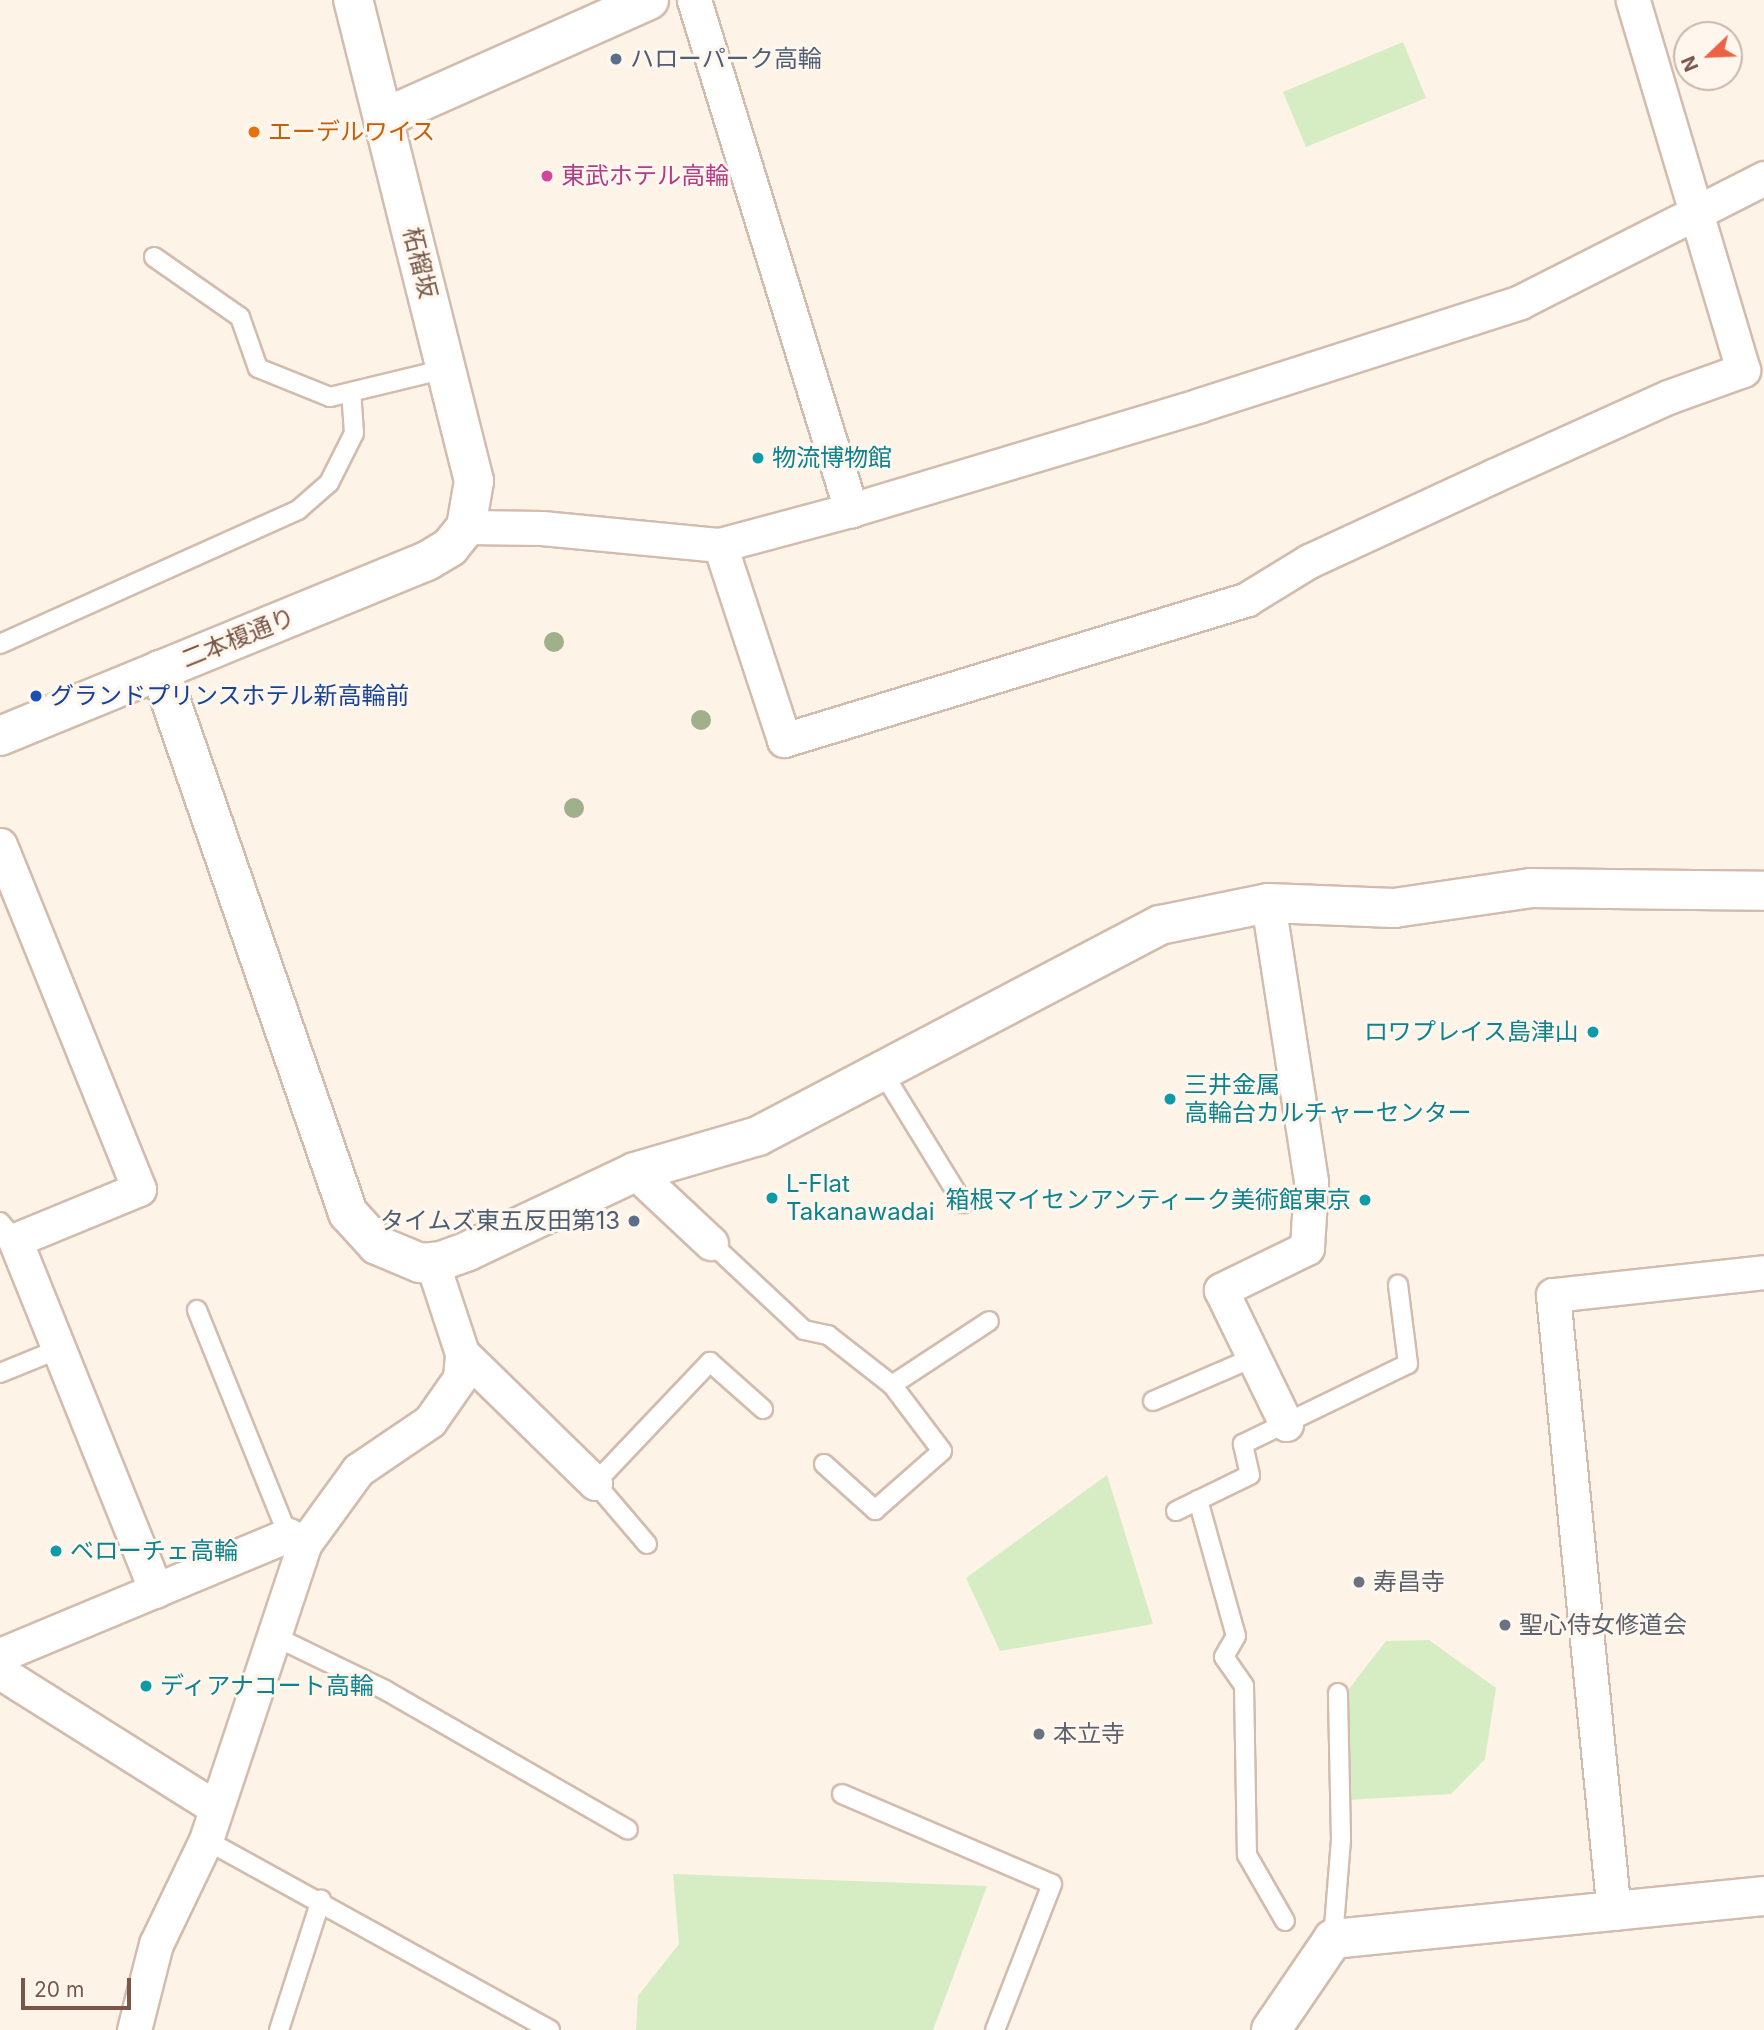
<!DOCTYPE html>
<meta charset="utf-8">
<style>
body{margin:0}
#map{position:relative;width:1764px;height:2030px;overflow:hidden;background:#fdf3e6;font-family:Inter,"Noto Sans JP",sans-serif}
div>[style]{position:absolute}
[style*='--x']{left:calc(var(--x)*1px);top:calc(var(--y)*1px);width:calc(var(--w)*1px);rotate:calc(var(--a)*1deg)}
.green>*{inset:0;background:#d6ecc3}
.roads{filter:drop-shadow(2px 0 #d2bcae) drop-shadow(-2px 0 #d2bcae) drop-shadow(0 2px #d2bcae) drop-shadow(0 -2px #d2bcae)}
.service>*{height:18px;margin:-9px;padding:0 9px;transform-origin:9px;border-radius:9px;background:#fff}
.minor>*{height:33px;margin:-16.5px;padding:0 16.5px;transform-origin:16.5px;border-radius:16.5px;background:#fff}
.tertiary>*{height:38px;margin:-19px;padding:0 19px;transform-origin:19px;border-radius:19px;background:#fff}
.trees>*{width:20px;height:20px;margin:-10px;border-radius:50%;background:#9fb08a}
.dots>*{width:19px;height:19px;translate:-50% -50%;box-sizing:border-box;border:4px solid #fff7ed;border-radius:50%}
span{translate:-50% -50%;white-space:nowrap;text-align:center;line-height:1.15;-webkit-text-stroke:6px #fff7ed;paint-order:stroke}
.service-label{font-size:24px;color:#4e5e75}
.left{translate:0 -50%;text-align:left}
.right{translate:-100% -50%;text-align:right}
.food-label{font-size:24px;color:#c56008}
.hotel-label{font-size:24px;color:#b23c85}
.street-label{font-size:24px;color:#785749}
.culture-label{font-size:24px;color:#0d838f}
.transit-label{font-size:24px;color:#164399}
.worship-label{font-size:24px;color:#5b616d}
.north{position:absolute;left:1673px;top:21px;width:70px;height:70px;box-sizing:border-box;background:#fff7ed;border:2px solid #c9b7ab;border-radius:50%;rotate:247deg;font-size:19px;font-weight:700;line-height:28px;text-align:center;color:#785749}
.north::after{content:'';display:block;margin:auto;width:24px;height:32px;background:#ec6246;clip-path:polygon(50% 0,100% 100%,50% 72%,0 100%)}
.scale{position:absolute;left:21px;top:1978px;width:110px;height:32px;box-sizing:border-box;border:4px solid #785749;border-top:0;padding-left:9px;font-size:21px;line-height:24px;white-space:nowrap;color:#785749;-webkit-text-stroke:5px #fff7ed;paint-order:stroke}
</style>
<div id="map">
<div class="green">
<div style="clip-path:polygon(1403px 42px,1426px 98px,1306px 147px,1283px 92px)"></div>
<div style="clip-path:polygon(1107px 1475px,1153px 1624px,1000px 1651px,966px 1578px)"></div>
<div style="clip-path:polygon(1429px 1640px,1496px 1688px,1485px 1759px,1451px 1794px,1347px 1800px,1345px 1694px,1386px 1641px)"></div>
<div style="clip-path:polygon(673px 1874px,987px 1886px,933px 2030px,636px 2030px,638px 1996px,679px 1944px)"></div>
</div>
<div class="roads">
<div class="service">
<div style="--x:154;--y:257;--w:105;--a:34.9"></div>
<div style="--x:240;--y:317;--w:54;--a:70.6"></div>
<div style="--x:258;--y:368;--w:78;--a:21.9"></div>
<div style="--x:330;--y:397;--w:119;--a:-13.6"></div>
<div style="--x:0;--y:644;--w:327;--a:-24.2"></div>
<div style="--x:298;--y:510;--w:41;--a:-41.1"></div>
<div style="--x:329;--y:483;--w:56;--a:-63.4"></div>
<div style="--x:354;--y:433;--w:39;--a:-94"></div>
<div style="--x:883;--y:1073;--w:153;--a:58.4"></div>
<div style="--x:0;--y:1222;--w:23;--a:50"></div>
<div style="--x:711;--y:1243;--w:127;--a:43.1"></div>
<div style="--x:804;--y:1330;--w:25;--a:12"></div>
<div style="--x:828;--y:1335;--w:81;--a:38"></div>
<div style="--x:197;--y:1310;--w:243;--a:68"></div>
<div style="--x:0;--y:1373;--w:64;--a:-22.1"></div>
<div style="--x:1153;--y:1401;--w:109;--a:-23.3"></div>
<div style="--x:824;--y:1464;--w:69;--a:42"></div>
<div style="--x:875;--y:1510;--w:89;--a:-41.4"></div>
<div style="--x:942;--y:1451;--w:83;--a:-127.1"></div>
<div style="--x:892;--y:1385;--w:116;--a:-33.4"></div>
<div style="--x:1198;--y:1500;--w:141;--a:74.4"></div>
<div style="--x:1236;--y:1636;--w:24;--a:120"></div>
<div style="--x:1224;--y:1657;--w:35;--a:55"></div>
<div style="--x:1244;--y:1686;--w:169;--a:89"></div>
<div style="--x:1247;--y:1855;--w:76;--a:60.1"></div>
<div style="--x:1176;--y:1511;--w:82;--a:-25.9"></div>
<div style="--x:1250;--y:1475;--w:32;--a:-103"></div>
<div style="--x:1243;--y:1444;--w:183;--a:-25.9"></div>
<div style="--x:1408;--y:1364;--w:80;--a:-97.2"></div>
<div style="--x:647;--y:1544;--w:80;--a:-130.4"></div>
<div style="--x:595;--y:1483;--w:167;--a:-46.5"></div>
<div style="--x:710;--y:1362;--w:71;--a:41.6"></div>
<div style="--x:274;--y:1636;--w:123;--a:25.9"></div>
<div style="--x:385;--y:1690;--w:280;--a:29.9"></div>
<div style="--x:842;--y:1794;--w:228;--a:23.2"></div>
<div style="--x:1052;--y:1884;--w:157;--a:111.3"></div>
<div style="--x:206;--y:1840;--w:393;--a:28.9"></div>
<div style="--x:1333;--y:1939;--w:99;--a:-85.4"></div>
<div style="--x:1341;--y:1840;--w:147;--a:-91.2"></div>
<div style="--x:279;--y:2030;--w:137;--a:-72.1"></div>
</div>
<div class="minor">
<div style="--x:694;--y:0;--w:534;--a:72.89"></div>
<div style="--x:466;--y:527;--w:76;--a:0.8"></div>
<div style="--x:542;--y:528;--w:179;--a:5.5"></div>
<div style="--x:720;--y:545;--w:136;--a:-15"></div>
<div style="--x:851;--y:510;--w:364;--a:-16.7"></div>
<div style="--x:1200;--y:405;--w:336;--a:-17.8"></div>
<div style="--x:1520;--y:302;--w:274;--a:-26.9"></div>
<div style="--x:720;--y:545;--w:205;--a:71.8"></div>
<div style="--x:784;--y:740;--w:484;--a:-16.9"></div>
<div style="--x:1247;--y:599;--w:73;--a:-31.5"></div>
<div style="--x:1309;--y:561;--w:203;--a:-24.8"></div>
<div style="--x:1493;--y:476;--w:192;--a:-24.3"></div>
<div style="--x:1668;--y:397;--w:80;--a:-19.8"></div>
<div style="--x:1743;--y:370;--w:386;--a:-106.6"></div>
<div style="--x:0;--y:845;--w:371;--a:68"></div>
<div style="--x:139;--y:1189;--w:134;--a:157.6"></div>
<div style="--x:15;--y:1240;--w:378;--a:68.1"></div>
<div style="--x:1268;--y:903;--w:282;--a:81.2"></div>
<div style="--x:1311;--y:1182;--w:66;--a:93.5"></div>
<div style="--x:1307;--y:1248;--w:96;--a:154"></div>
<div style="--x:1221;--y:1290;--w:149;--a:64.1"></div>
<div style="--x:635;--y:1172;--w:104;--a:43.1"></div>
<div style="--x:462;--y:1353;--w:186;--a:44.3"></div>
<div style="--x:0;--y:1655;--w:312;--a:-22.6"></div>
<div style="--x:288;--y:1535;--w:19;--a:25"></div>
<div style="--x:0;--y:1672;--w:253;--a:32.2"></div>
<div style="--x:1614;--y:1913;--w:621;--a:-95.64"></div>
<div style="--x:1553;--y:1295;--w:212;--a:-6.2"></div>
<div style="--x:134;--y:2030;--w:89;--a:-75.7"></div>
<div style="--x:156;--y:1944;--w:115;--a:-64.3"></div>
<div style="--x:206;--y:1840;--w:313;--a:-71.6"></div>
<div style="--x:305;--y:1543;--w:90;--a:-54"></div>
<div style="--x:358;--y:1470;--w:87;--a:-34.2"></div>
<div style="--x:430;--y:1421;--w:52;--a:-55.1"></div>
<div style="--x:460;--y:1378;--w:25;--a:-85"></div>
<div style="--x:462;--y:1353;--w:96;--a:-108.2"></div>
</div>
<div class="tertiary">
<div style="--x:384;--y:118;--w:290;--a:-24"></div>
<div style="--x:160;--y:670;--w:575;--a:70.9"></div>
<div style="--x:348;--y:1213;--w:43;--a:47.8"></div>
<div style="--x:377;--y:1245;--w:47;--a:22.7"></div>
<div style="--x:420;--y:1263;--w:21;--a:-5"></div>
<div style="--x:441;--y:1261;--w:29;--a:-20"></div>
<div style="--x:468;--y:1251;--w:185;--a:-25.3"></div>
<div style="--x:635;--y:1172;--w:128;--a:-16.3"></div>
<div style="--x:758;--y:1136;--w:454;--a:-27.7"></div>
<div style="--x:1160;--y:925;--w:110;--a:-11.5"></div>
<div style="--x:1268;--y:903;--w:126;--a:2.3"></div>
<div style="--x:1394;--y:908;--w:138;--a:-8.3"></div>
<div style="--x:1531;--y:888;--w:233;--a:0.7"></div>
<div style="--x:0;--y:736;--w:461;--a:-22.3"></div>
<div style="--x:427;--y:561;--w:27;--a:-31"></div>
<div style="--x:450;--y:547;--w:26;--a:-51"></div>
<div style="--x:466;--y:527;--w:47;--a:-80.1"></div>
<div style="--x:474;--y:481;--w:496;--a:-104.1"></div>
<div style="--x:1271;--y:2030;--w:110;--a:-55.7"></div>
<div style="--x:1333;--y:1939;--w:433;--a:-5.7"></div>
</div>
</div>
<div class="trees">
<div style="left:554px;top:642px"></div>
<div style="left:701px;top:720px"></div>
<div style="left:574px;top:808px"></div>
</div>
<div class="dots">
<div style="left:616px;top:59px;background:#5c6f8a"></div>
<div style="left:254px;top:132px;background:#e8710a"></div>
<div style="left:547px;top:176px;background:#d1479c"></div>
<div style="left:758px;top:458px;background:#0f9aa8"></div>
<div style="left:36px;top:696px;background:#1a4fb4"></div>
<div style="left:1593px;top:1032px;background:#0f9aa8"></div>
<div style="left:1170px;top:1099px;background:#0f9aa8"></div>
<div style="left:772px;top:1198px;background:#0f9aa8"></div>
<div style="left:1365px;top:1200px;background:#0f9aa8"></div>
<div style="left:634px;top:1221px;background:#5c6f8a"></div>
<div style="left:56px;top:1551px;background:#0f9aa8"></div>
<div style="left:1359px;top:1582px;background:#6b7280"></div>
<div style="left:1505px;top:1625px;background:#6b7280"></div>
<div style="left:146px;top:1686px;background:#0f9aa8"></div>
<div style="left:1039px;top:1734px;background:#6b7280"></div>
</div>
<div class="service-label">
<span class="left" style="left:630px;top:59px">ハローパーク高輪</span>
<span class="right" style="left:620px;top:1221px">タイムズ東五反田第13</span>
</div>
<div class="food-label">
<span class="left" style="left:268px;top:132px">エーデルワイス</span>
</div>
<div class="hotel-label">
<span class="left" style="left:561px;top:176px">東武ホテル高輪</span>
</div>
<div class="street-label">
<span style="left:420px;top:263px;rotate:76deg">柘榴坂</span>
<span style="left:238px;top:638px;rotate:-22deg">二本榎通り</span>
</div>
<div class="culture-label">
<span class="left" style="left:772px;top:458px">物流博物館</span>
<span class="right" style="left:1579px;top:1032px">ロワプレイス島津山</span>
<span class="left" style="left:1184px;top:1099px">三井金属<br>高輪台カルチャーセンター</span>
<span class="left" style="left:786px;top:1198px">L-Flat<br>Takanawadai</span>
<span class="right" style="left:1351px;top:1200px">箱根マイセンアンティーク美術館東京</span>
<span class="left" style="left:70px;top:1551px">ベローチェ高輪</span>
<span class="left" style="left:160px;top:1686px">ディアナコート高輪</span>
</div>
<div class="transit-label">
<span class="left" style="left:50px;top:696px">グランドプリンスホテル新高輪前</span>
</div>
<div class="worship-label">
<span class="left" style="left:1373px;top:1582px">寿昌寺</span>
<span class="left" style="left:1519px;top:1625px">聖心侍女修道会</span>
<span class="left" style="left:1053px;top:1734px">本立寺</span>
</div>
<div class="north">N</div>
<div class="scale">20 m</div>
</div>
